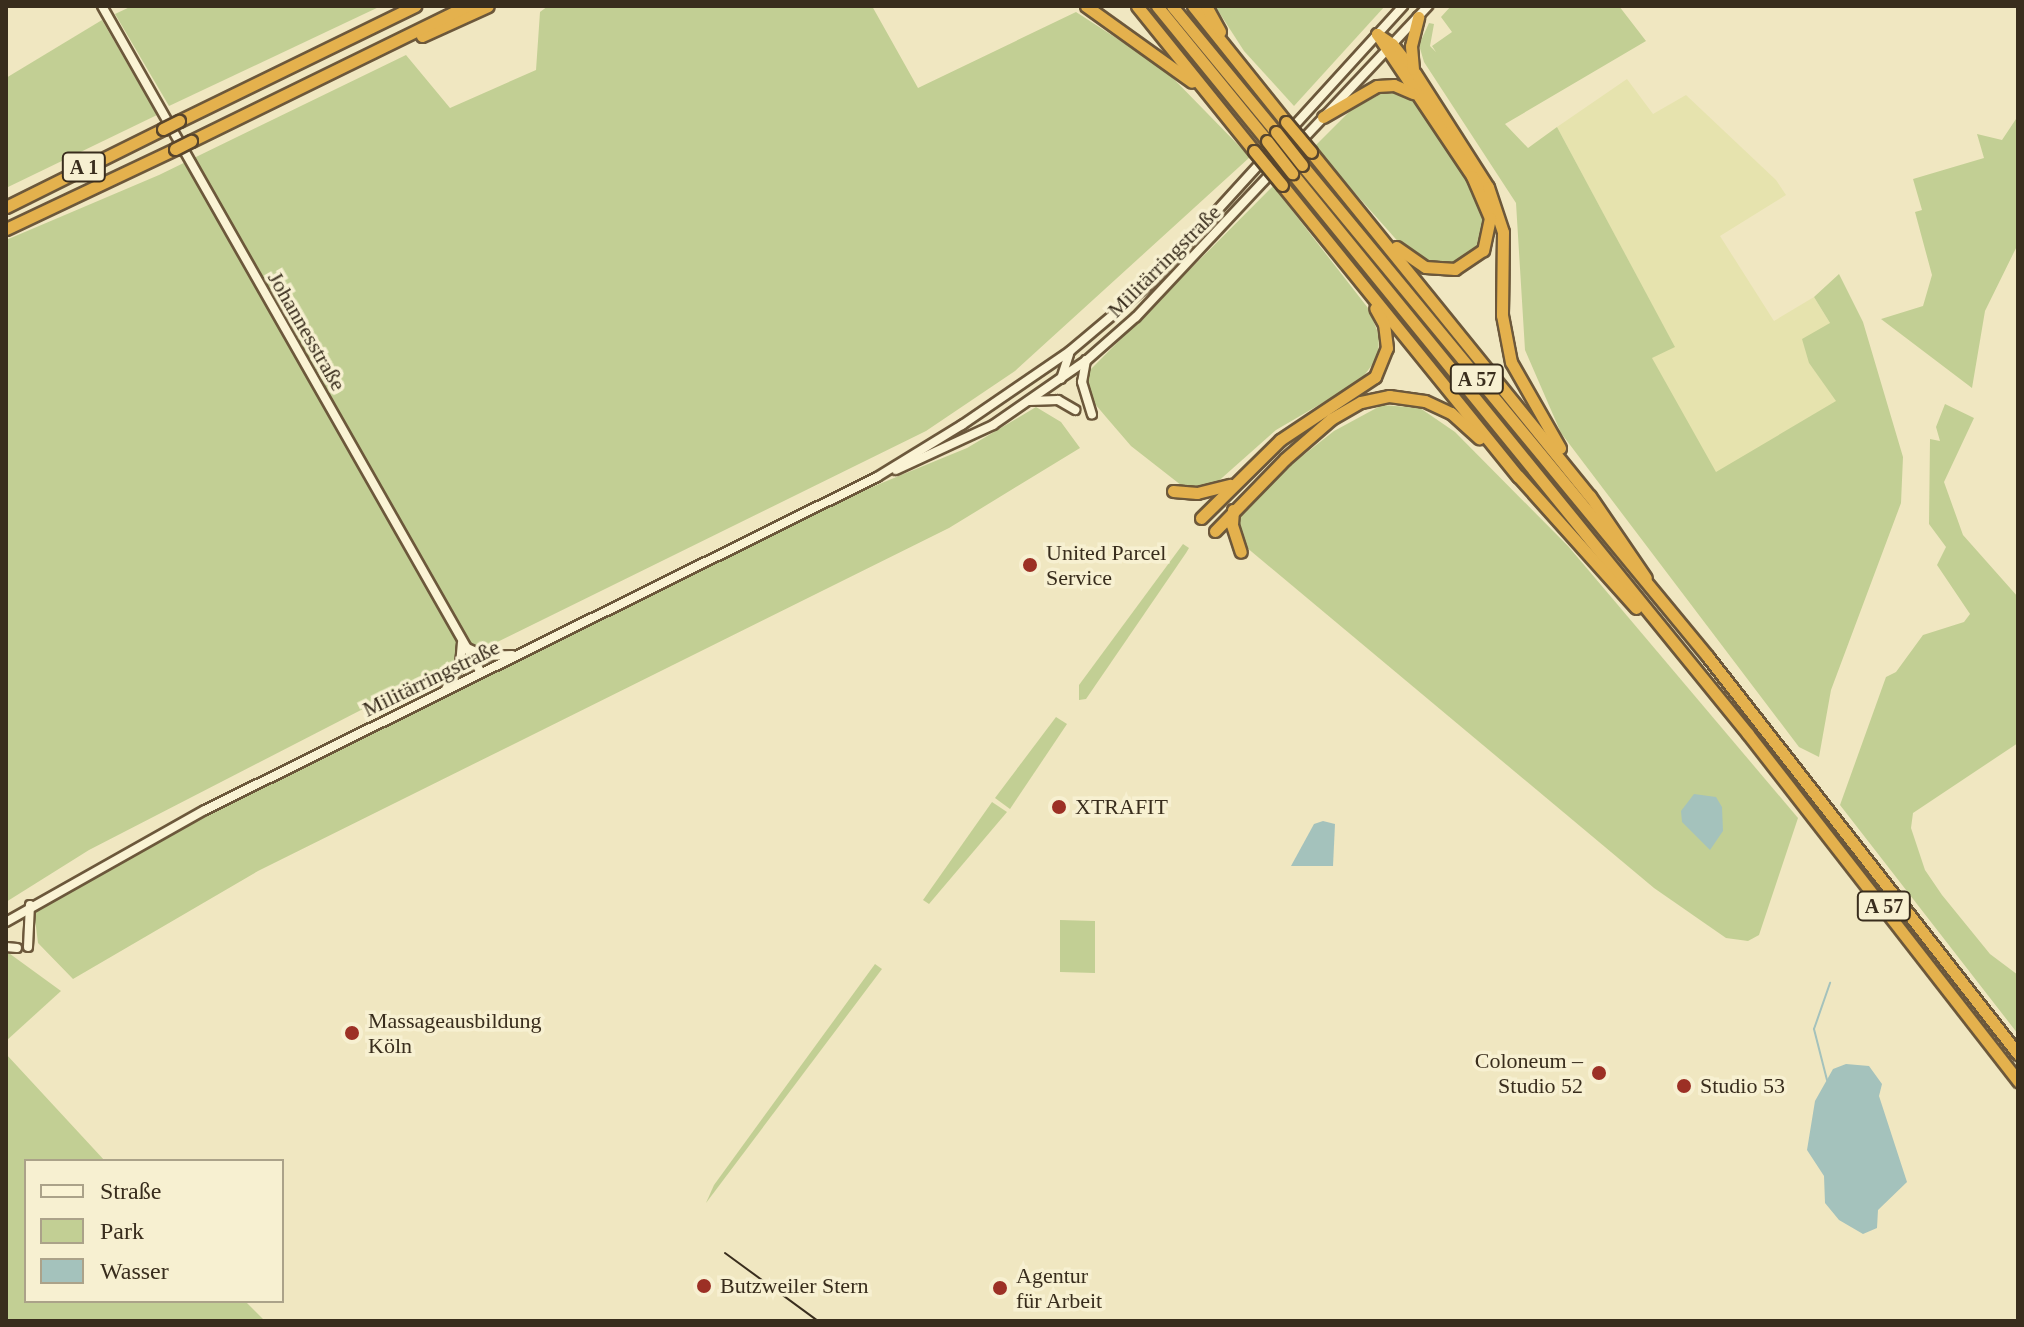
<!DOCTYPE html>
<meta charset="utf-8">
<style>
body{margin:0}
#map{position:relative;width:2024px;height:1327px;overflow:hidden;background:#f0e7c1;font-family:Georgia,serif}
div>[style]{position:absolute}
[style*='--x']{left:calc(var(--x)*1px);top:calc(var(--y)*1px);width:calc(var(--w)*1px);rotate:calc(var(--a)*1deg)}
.farmland>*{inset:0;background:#e6e3ae}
.green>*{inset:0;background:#c2cf94}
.water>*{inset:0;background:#a4c2bc}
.stream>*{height:2px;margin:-1px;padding:0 1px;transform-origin:1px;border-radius:1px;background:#a4c2bc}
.roads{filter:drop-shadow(2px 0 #6c583b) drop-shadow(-2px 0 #6c583b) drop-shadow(0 2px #6c583b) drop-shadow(0 -2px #6c583b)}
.secondary>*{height:8px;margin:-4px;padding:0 4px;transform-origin:4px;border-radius:4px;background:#faf3d4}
.motorway>*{height:11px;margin:-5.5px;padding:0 5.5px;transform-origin:5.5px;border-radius:5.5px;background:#e4b14d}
.tram>*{height:2px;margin:-1px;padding:0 1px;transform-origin:1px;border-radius:1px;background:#392d1d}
.bridges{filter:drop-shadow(2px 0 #58452c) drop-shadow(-2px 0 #58452c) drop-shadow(0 2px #58452c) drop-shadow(0 -2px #58452c)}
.motorway-bridge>*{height:11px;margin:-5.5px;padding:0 5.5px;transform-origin:5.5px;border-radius:5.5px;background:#e4b14d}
.dots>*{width:22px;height:22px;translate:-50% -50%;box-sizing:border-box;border:4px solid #f7f0d1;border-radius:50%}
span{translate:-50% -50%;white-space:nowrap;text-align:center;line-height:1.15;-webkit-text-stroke:7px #f7f0d1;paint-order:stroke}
.shield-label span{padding:2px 6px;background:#f7f0d1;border:2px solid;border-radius:6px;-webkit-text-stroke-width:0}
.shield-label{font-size:20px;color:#392d1d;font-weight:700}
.street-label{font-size:22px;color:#392d1d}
.poi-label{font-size:22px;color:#392d1d}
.left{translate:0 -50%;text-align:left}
.right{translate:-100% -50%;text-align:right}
.frame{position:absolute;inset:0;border:8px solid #392d1d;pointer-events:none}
.legend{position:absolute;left:24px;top:1159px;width:260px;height:144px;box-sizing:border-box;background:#f7f0d1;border:2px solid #aba289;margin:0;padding:10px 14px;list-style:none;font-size:24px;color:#392d1d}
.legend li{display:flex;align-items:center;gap:16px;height:40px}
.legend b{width:40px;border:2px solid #aba289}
</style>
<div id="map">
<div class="farmland">
<div style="clip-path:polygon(1627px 79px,1653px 114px,1686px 95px,1776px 180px,1786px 195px,1720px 236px,1774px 321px,1814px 297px,1830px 323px,1809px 363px,1837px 401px,1716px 473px,1651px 358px,1674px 346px,1557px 127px)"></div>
</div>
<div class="green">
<div style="clip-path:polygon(132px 6px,381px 6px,169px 106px,115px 14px)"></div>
<div style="clip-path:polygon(548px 6px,872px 6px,918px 88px,1076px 12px,1164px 69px,1250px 157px,1015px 371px,926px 431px,396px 692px,89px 850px,6px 902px,6px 240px,159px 175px,406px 55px,450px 108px,536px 70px,540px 12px)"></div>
<div style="clip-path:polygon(1215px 6px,1385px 6px,1294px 106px,1244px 51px)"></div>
<div style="clip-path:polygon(1451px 6px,1619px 6px,1646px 41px,1505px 124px,1528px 148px,1557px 127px,1675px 347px,1652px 358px,1716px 472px,1836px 401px,1809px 363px,1802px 339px,1830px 323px,1814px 297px,1839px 274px,1863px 322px,1903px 457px,1901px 503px,1831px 690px,1819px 757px,1799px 747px,1561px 433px,1525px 350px,1516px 203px,1424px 62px,1419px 45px,1429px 23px,1434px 24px,1430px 46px,1436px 52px,1432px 46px,1452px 32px,1441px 17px)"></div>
<div style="clip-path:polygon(102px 20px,157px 115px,6px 188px,6px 78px)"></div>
<div style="clip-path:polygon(1391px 88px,1412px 99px,1479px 198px,1486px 223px,1481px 244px,1452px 265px,1427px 263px,1402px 246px,1314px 147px,1350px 111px,1377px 96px,1376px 91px)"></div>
<div style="clip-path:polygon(2018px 116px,2018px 244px,1985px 311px,1972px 388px,1881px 319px,1923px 306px,1932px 275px,1915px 212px,1922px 210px,1913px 179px,1984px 158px,1977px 134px,2002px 140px)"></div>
<div style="clip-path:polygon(1273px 186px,1368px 308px,1379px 335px,1378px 357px,1360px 381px,1276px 430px,1214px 485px,1186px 489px,1131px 446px,1106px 417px,1090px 398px,1088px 372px)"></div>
<div style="clip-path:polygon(1945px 404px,1974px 418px,1944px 482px,1963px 535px,2018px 597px,2018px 743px,1913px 813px,1911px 828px,1925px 870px,1942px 895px,1990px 954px,2018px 975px,2018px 1034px,1840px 805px,1886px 677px,1896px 672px,1923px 635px,1964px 622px,1970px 614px,1937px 565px,1946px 547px,1929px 524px,1930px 439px,1940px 441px,1936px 427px)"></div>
<div style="clip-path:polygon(1382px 405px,1420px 408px,1455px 432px,1568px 546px,1798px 818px,1759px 935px,1748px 941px,1726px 938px,1654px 888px,1246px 547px,1238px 530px,1240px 516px,1287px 468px,1334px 431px)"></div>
<div style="clip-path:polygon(1036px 407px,1061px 422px,1080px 448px,949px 528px,258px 871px,73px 979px,38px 943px,34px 911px,151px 842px,855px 494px,967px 448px)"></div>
<div style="clip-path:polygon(1183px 544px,1189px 548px,1186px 553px,1086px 699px,1079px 700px,1079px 685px)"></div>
<div style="clip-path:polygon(1056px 717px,1067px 724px,1010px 809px,995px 798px)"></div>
<div style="clip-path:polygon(992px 802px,1007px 812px,929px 904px,923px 900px)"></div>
<div style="clip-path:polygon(1060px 920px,1095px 921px,1095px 973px,1060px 972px)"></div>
<div style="clip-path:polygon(6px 951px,61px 991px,6px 1041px)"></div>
<div style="clip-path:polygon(875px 964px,882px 969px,706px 1203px,714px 1185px)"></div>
<div style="clip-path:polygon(6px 1054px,105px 1161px,26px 1161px,26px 1301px,245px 1301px,265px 1321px,6px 1321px)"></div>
</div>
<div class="water">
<div style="clip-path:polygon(1694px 794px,1716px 797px,1722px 807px,1723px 831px,1710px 850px,1682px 822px,1681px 811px)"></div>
<div style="clip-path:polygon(1323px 821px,1335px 824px,1333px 866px,1291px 866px,1314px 824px)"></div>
<div style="clip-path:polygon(1846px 1064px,1869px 1066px,1882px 1084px,1879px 1096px,1907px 1182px,1878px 1210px,1877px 1228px,1863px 1234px,1839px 1220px,1825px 1203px,1824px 1176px,1807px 1150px,1815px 1101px,1833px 1069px)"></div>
</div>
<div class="stream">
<div style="--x:1827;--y:1080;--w:53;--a:-104.3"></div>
<div style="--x:1814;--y:1029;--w:49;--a:-70.8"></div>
</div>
<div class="roads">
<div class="secondary">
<div style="--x:102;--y:6;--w:767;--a:60.39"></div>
<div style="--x:1086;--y:360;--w:22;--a:100"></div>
<div style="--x:1082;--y:382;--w:34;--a:73"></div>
<div style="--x:1061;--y:379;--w:26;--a:-72"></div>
<div style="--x:1029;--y:401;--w:29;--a:-2"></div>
<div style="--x:1058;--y:400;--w:20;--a:30"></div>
<div style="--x:896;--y:470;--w:107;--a:-24.9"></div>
<div style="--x:993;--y:425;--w:114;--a:-34.7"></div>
<div style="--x:1087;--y:360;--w:65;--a:-41.3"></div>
<div style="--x:1136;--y:317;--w:427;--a:-46.8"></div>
<div style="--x:467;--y:648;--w:20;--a:24"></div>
<div style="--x:485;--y:656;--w:27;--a:-2"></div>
<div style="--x:446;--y:689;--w:28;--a:-60"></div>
<div style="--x:460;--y:665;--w:22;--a:-85"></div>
<div style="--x:6;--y:922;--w:228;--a:-29.4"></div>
<div style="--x:205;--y:810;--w:750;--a:-26.36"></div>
<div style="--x:877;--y:477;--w:100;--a:-31.5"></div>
<div style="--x:962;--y:425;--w:131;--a:-34.4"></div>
<div style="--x:1070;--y:351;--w:107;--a:-40.1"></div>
<div style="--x:1152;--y:282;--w:373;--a:-47.7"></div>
<div style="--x:6;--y:947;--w:11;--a:5"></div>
<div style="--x:28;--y:947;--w:42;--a:-87.3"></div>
</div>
<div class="motorway">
<div style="--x:1086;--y:6;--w:130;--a:35.6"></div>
<div style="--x:1137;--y:6;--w:186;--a:51.1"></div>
<div style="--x:1157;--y:6;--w:174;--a:50.8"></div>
<div style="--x:1172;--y:6;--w:163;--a:50.5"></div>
<div style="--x:1193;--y:6;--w:149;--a:51.3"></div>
<div style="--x:1206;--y:6;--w:29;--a:61"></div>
<div style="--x:1377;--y:34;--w:18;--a:34"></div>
<div style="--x:1392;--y:44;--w:37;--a:52"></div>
<div style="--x:1415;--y:73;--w:135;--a:57.4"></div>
<div style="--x:1488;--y:187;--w:47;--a:71.6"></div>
<div style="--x:1503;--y:232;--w:83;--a:90.7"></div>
<div style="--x:1502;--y:315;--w:48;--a:79.2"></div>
<div style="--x:1511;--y:362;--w:99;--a:60.3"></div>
<div style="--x:1377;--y:34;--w:171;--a:56.2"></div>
<div style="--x:1472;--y:176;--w:46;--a:66.8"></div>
<div style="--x:1490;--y:218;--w:33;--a:102"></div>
<div style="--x:1483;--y:250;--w:34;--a:146"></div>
<div style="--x:1455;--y:269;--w:30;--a:-176"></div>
<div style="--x:1425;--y:267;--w:35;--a:-145"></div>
<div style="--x:422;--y:36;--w:72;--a:-24.4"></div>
<div style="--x:1413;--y:69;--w:23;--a:-95"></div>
<div style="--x:1411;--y:46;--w:30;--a:-76"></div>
<div style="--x:1323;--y:117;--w:62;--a:-29.9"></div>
<div style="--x:1377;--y:86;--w:17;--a:-3"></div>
<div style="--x:1394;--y:85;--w:21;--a:23"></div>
<div style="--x:179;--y:121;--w:263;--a:-26"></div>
<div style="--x:191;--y:141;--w:307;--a:-26.1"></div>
<div style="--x:1311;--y:152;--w:443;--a:51"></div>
<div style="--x:1590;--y:496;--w:99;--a:55.7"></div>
<div style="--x:1302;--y:165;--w:638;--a:50.47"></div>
<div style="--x:1708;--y:657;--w:504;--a:52.02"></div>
<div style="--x:1292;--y:173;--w:723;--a:50.89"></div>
<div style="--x:1748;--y:734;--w:440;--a:52.1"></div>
<div style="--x:1282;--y:185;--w:375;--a:51"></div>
<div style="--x:1518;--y:476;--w:177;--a:48.2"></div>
<div style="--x:6;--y:207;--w:175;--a:-26.4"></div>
<div style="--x:6;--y:229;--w:187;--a:-25.3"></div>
<div style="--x:1173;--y:491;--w:24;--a:5"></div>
<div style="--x:1197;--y:493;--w:34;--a:-14"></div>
<div style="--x:1233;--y:510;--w:15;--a:94"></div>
<div style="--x:1232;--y:525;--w:28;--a:72"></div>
<div style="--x:1201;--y:518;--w:111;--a:-44.6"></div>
<div style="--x:1280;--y:440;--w:114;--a:-33.6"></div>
<div style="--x:1375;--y:377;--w:31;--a:-68"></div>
<div style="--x:1387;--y:348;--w:24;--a:-97"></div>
<div style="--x:1384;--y:324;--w:18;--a:-119"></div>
<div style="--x:1215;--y:531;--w:100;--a:-45.8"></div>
<div style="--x:1285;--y:459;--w:61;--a:-41"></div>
<div style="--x:1331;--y:419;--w:34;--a:-30"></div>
<div style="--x:1361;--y:402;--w:29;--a:-12"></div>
<div style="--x:1389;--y:396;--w:36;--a:8"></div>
<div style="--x:1425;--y:401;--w:29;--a:25"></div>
<div style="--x:1451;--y:413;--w:38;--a:42"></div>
</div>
</div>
<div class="tram">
<div style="--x:725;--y:1253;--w:115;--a:36.2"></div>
</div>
<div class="bridges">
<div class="motorway-bridge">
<div style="--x:1286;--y:122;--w:39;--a:50"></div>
<div style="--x:163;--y:129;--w:18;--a:-27"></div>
<div style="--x:1276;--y:132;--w:42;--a:51.8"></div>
<div style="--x:1267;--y:141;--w:41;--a:52"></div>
<div style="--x:175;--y:149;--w:18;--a:-27"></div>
<div style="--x:1254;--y:151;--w:44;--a:50.5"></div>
</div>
</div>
<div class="dots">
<div style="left:1030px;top:565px;background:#9c3025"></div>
<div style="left:1059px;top:807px;background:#9c3025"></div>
<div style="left:352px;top:1033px;background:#9c3025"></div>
<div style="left:1599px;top:1073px;background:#9c3025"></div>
<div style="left:1684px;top:1086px;background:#9c3025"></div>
<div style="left:704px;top:1286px;background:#9c3025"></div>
<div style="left:1000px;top:1288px;background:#9c3025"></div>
</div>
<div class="shield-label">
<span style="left:84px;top:167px">A 1</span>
<span style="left:1477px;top:379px">A 57</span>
<span style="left:1884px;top:906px">A 57</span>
</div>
<div class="street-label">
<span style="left:1164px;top:261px;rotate:-45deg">Militärringstraße</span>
<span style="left:307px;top:331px;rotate:60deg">Johannesstraße</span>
<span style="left:431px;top:678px;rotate:-26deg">Militärringstraße</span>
</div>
<div class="poi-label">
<span class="left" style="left:1046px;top:565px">United Parcel<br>Service</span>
<span class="left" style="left:1075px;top:807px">XTRAFIT</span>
<span class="left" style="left:368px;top:1033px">Massageausbildung<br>Köln</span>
<span class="right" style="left:1583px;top:1073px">Coloneum –<br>Studio 52</span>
<span class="left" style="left:1700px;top:1086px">Studio 53</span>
<span class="left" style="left:1016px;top:1288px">Agentur<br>für Arbeit</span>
<span class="left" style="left:720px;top:1286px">Butzweiler Stern</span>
</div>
<div class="frame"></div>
<ul class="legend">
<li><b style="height:10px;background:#faf3d4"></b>Straße</li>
<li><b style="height:22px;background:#c2cf94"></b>Park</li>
<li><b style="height:22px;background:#a4c2bc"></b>Wasser</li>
</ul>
</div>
